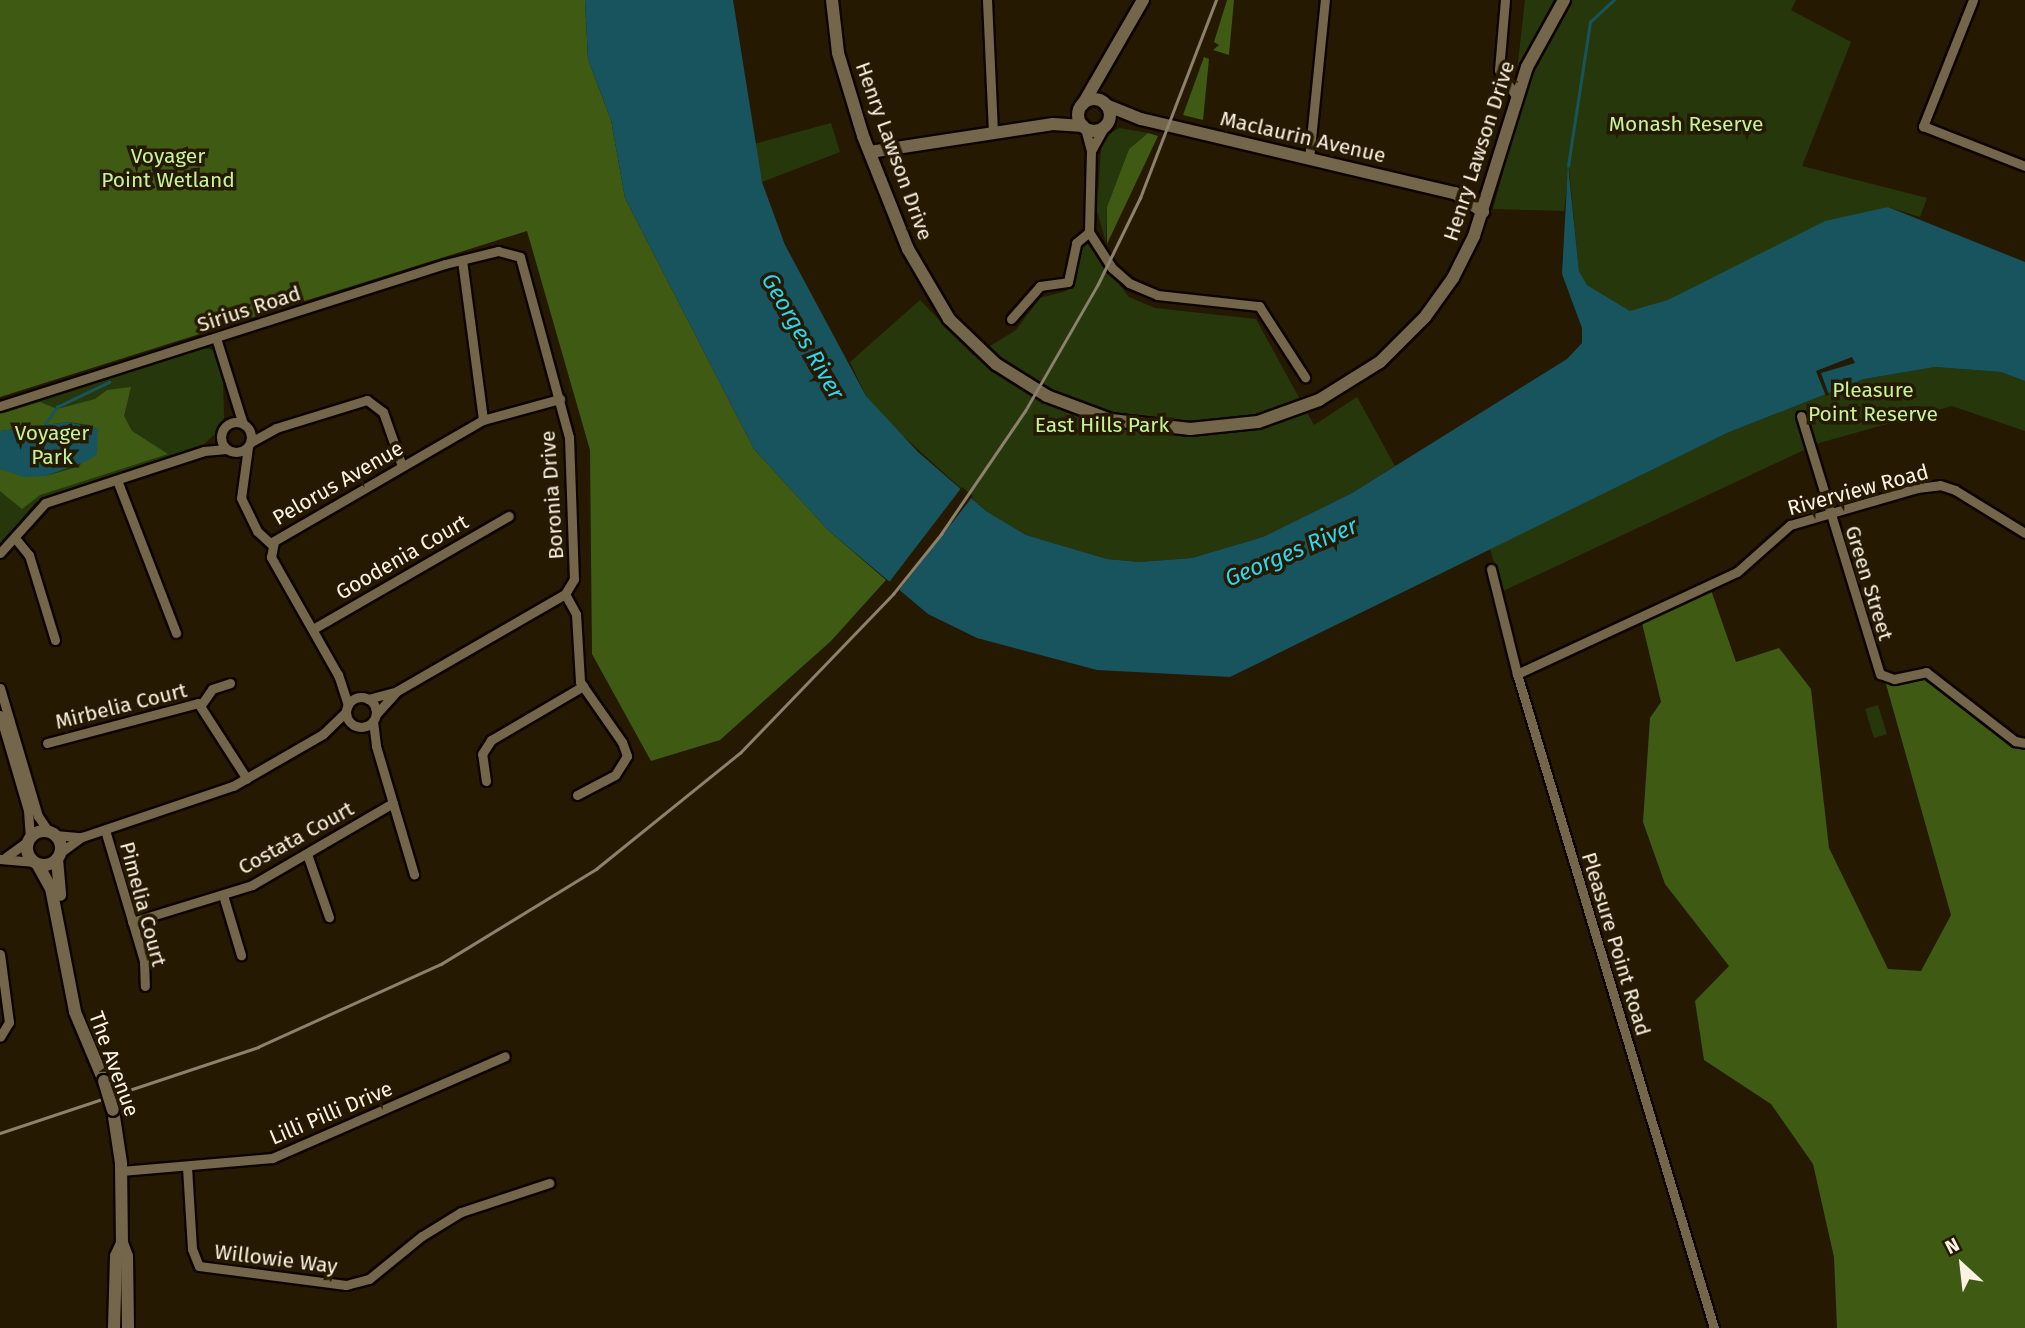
<!DOCTYPE html>
<style>
body{margin:0}
#map{position:relative;width:2025px;height:1328px;overflow:hidden;background:#251901;font-family:"Fira Sans",sans-serif}
div>[style]{position:absolute}
[style*='--x']{left:calc(var(--x)*1px);top:calc(var(--y)*1px);width:calc(var(--w)*1px);rotate:calc(var(--a)*1deg)}
.green>*{inset:0;background:#26380b}
.forest>*{inset:0;background:#3f5b13}
.water>*{inset:0;background:#17545e}
.pier>*{inset:0;background:#251901}
.stream>*{height:2.5px;margin:-1.25px;padding:0 1.25px;transform-origin:1.25px;border-radius:1.25px;background:#17545e}
.roads{filter:drop-shadow(2px 0 #0e0400) drop-shadow(-2px 0 #0e0400) drop-shadow(0 2px #0e0400) drop-shadow(0 -2px #0e0400)}
.street>*{height:9px;margin:-4.5px;padding:0 4.5px;transform-origin:4.5px;border-radius:4.5px;background:#74664a}
.street>.ring{margin:-4.5px;padding:0;box-sizing:content-box;background:none;border:9px solid #74664a;border-radius:50%}
.secondary>*{height:12px;margin:-6px;padding:0 6px;transform-origin:6px;border-radius:6px;background:#74664a}
.secondary>.ring{margin:-6px;padding:0;box-sizing:content-box;background:none;border:12px solid #74664a;border-radius:50%}
.rail>*{height:2.5px;margin:-1.25px;padding:0 1.25px;transform-origin:1.25px;border-radius:1.25px;background:#8b816d}
.bridges{filter:drop-shadow(2px 0 #0e0400) drop-shadow(-2px 0 #0e0400) drop-shadow(0 2px #0e0400) drop-shadow(0 -2px #0e0400)}
.secondary-bridge>*{height:12px;margin:-6px;padding:0 6px;transform-origin:6px;border-radius:6px;background:#74664a}
span{translate:-50% -50%;white-space:nowrap;text-align:center;line-height:1.15;-webkit-text-stroke:7px #251901;paint-order:stroke}
.park-label{font-size:21px;color:#c6f492}
.street-label{font-size:21px;color:#faf2e3}
.water-label{font-size:23px;color:#2cd7f2;font-style:italic}
.north{position:absolute;left:1927px;top:1230px;width:70px;height:70px;-webkit-text-stroke:5px #251901;paint-order:stroke;rotate:333deg;font-size:19px;font-weight:700;line-height:28px;text-align:center;color:#faf2e3}
.north::after{content:'';display:block;margin:auto;width:24px;height:32px;background:#faf2e3;clip-path:polygon(50% 0,100% 100%,50% 72%,0 100%)}
</style>
<div id="map">
<div class="green">
<div style="clip-path:polygon(1525px 0,1796px 0,1791px 10px,1851px 42px,1802px 166px,1927px 198px,1920px 217px,1888px 207px,1643px 311px,1630px 311px,1587px 285px,1579px 271px,1569px 169px,1564px 211px,1493px 209px,1519px 115px,1518px 62px)"></div>
<div style="clip-path:polygon(831px 123px,840px 152px,762px 182px,754px 144px)"></div>
<div style="clip-path:polygon(1119px 128px,1148px 133px,1129px 149px,1107px 207px,1106px 242px,1097px 211px,1101px 148px,1106px 136px)"></div>
<div style="clip-path:polygon(1081px 243px,1088px 244px,1129px 297px,1155px 308px,1256px 319px,1314px 425px,1357px 397px,1395px 466px,1352px 493px,1263px 537px,1192px 558px,1139px 562px,1107px 559px,1026px 535px,986px 511px,891px 425px,866px 396px,850px 362px,920px 300px,974px 356px,1016px 330px,1040px 298px,1066px 291px,1075px 280px)"></div>
<div style="clip-path:polygon(198px 347px,215px 350px,223px 378px,224px 418px,216px 433px,204px 444px,36px 502px,0 545px,0 410px)"></div>
<div style="clip-path:polygon(1935px 367px,2001px 372px,2025px 381px,2025px 431px,1952px 406px,1819px 443px,1503px 591px,1490px 549px,1727px 433px,1864px 379px)"></div>
<div style="clip-path:polygon(1878px 705px,1887px 734px,1874px 738px,1865px 709px)"></div>
</div>
<div class="forest">
<div style="clip-path:polygon(0 0,585px 0,588px 59px,611px 120px,625px 198px,754px 449px,828px 530px,886px 580px,831px 641px,720px 740px,651px 761px,592px 654px,590px 450px,527px 231px,0 397px)"></div>
<div style="clip-path:polygon(1227px 0,1234px 0,1229px 55px,1213px 50px,1219px 45px,1214px 42px)"></div>
<div style="clip-path:polygon(1204px 57px,1209px 59px,1203px 120px,1183px 115px)"></div>
<div style="clip-path:polygon(1148px 133px,1158px 136px,1107px 244px,1107px 207px,1129px 149px)"></div>
<div style="clip-path:polygon(131px 387px,124px 416px,132px 431px,168px 454px,40px 495px,22px 509px,0 491px,0 469px,46px 476px,80px 466px,90px 425px,68px 422px,0 431px,0 414px,40px 402px,57px 409px,95px 399px,107px 390px)"></div>
<div style="clip-path:polygon(1711px 590px,1736px 662px,1779px 648px,1811px 689px,1829px 848px,1888px 969px,1921px 971px,1951px 915px,1884px 677px,1918px 672px,2025px 743px,2025px 1328px,1837px 1328px,1834px 1257px,1813px 1164px,1771px 1104px,1704px 1060px,1695px 1001px,1729px 966px,1665px 884px,1643px 822px,1650px 718px,1661px 702px,1642px 623px)"></div>
</div>
<div class="water">
<div style="clip-path:polygon(585px 0,733px 0,762px 182px,785px 245px,866px 396px,918px 452px,986px 511px,1026px 535px,1107px 559px,1139px 562px,1192px 558px,1263px 537px,1352px 493px,1567px 359px,1582px 343px,1582px 328px,1562px 274px,1568px 165px,1579px 271px,1587px 285px,1630px 311px,1668px 300px,1825px 221px,1888px 207px,2025px 262px,2025px 381px,2001px 372px,1935px 367px,1864px 379px,1727px 433px,1230px 677px,1097px 670px,977px 638px,928px 614px,828px 530px,754px 449px,625px 198px,611px 120px,588px 59px)"></div>
<div style="clip-path:polygon(68px 422px,98px 429px,97px 454px,89px 460px,46px 476px,24px 477px,0 469px,0 431px)"></div>
</div>
<div class="pier">
<div style="clip-path:polygon(1852px 357px,1855px 363px,1821px 373px,1829px 395px,1826px 396px,1816px 371px)"></div>
<div style="clip-path:polygon(962px 487px,973px 496px,897px 593px,887px 585px)"></div>
</div>
<div class="stream">
<div style="--x:1568;--y:166;--w:146;--a:-81.3"></div>
<div style="--x:1590;--y:22;--w:33;--a:-43"></div>
<div style="--x:45;--y:424;--w:21;--a:-55"></div>
<div style="--x:57;--y:407;--w:58;--a:-25.7"></div>
</div>
<div class="roads">
<div class="street">
<div style="--x:987;--y:0;--w:132;--a:87.4"></div>
<div style="--x:1505;--y:0;--w:70;--a:94.9"></div>
<div style="--x:1499;--y:70;--w:31;--a:57"></div>
<div style="--x:1973;--y:0;--w:136;--a:111.6"></div>
<div style="--x:1923;--y:126;--w:110;--a:21.4"></div>
<div style="--x:1085;--y:128;--w:23;--a:75"></div>
<div style="--x:1091;--y:150;--w:82;--a:91.4"></div>
<div style="--x:1089;--y:232;--w:43;--a:57.4"></div>
<div style="--x:1112;--y:268;--w:23;--a:41"></div>
<div style="--x:1129;--y:283;--w:30;--a:23"></div>
<div style="--x:1157;--y:295;--w:103;--a:6.2"></div>
<div style="--x:1259;--y:306;--w:85;--a:57.1"></div>
<div style="--x:1092;--y:149;--w:25;--a:-61"></div>
<div style="--x:1309;--y:159;--w:160;--a:-84.3"></div>
<div style="--x:462;--y:260;--w:161;--a:82.5"></div>
<div style="--x:1011;--y:319;--w:44;--a:-48.7"></div>
<div style="--x:1040;--y:286;--w:28;--a:-8"></div>
<div style="--x:1068;--y:282;--w:40;--a:-78"></div>
<div style="--x:1076;--y:243;--w:17;--a:-40"></div>
<div style="--x:216;--y:338;--w:90;--a:72.6"></div>
<div style="--x:0;--y:406;--w:467;--a:-17.7"></div>
<div style="--x:445;--y:264;--w:55;--a:-13.8"></div>
<div style="--x:498;--y:251;--w:23;--a:15"></div>
<div style="--x:520;--y:257;--w:187;--a:74.8"></div>
<div style="--x:569;--y:437;--w:142;--a:88"></div>
<div style="--x:574;--y:579;--w:17;--a:121"></div>
<div style="--x:565;--y:594;--w:194;--a:150"></div>
<div style="--x:397;--y:691;--w:31;--a:132"></div>
<div style="--x:1801;--y:416;--w:270;--a:73"></div>
<div style="--x:1880;--y:674;--w:15;--a:20"></div>
<div style="--x:1894;--y:679;--w:33;--a:-12"></div>
<div style="--x:1926;--y:672;--w:113;--a:37.8"></div>
<div style="--x:2015;--y:741;--w:10;--a:11"></div>
<div class="ring" style="left:221px;top:422px;width:21px;height:21px"></div>
<div style="--x:251;--y:442;--w:29;--a:-29"></div>
<div style="--x:276;--y:428;--w:95;--a:-17.1"></div>
<div style="--x:367;--y:400;--w:20;--a:37"></div>
<div style="--x:383;--y:412;--w:57;--a:70.6"></div>
<div style="--x:248;--y:447;--w:51;--a:97.8"></div>
<div style="--x:241;--y:498;--w:37;--a:64"></div>
<div style="--x:257;--y:531;--w:21;--a:43"></div>
<div style="--x:117;--y:480;--w:164;--a:68.9"></div>
<div style="--x:15;--y:538;--w:22;--a:51"></div>
<div style="--x:29;--y:555;--w:89;--a:73"></div>
<div style="--x:0;--y:553;--w:67;--a:-48"></div>
<div style="--x:45;--y:503;--w:167;--a:-18.1"></div>
<div style="--x:204;--y:451;--w:22;--a:-5"></div>
<div style="--x:1491;--y:569;--w:108;--a:76.1"></div>
<div style="--x:1517;--y:674;--w:683;--a:73.24"></div>
<div style="--x:565;--y:594;--w:23;--a:61"></div>
<div style="--x:576;--y:614;--w:68;--a:86.6"></div>
<div style="--x:580;--y:682;--w:73;--a:55"></div>
<div style="--x:622;--y:742;--w:15;--a:70"></div>
<div style="--x:627;--y:756;--w:22;--a:122"></div>
<div style="--x:615;--y:775;--w:43;--a:152.2"></div>
<div style="--x:313;--y:629;--w:226;--a:-30"></div>
<div style="--x:1517;--y:674;--w:242;--a:-24.9"></div>
<div style="--x:1737;--y:572;--w:71;--a:-41.6"></div>
<div style="--x:1790;--y:525;--w:132;--a:-16.2"></div>
<div style="--x:1917;--y:488;--w:23;--a:-7"></div>
<div style="--x:1940;--y:485;--w:16;--a:18"></div>
<div style="--x:1955;--y:490;--w:82;--a:31.6"></div>
<div style="--x:0;--y:688;--w:134;--a:73.5"></div>
<div style="--x:38;--y:816;--w:18;--a:56"></div>
<div class="ring" style="left:346px;top:697px;width:21px;height:21px"></div>
<div style="--x:368;--y:699;--w:28;--a:-15"></div>
<div style="--x:201;--y:705;--w:19;--a:-55"></div>
<div style="--x:212;--y:689;--w:19;--a:-18"></div>
<div style="--x:348;--y:705;--w:32;--a:-108"></div>
<div style="--x:338;--y:675;--w:136;--a:-119.6"></div>
<div style="--x:271;--y:557;--w:16;--a:-79"></div>
<div style="--x:274;--y:541;--w:241;--a:-30.1"></div>
<div style="--x:483;--y:420;--w:80;--a:-15.3"></div>
<div style="--x:0;--y:715;--w:99;--a:73.6"></div>
<div style="--x:28;--y:810;--w:28;--a:86"></div>
<div style="--x:373;--y:721;--w:25;--a:83"></div>
<div style="--x:376;--y:746;--w:134;--a:73.5"></div>
<div style="--x:47;--y:743;--w:156;--a:-14.8"></div>
<div style="--x:198;--y:703;--w:90;--a:57.2"></div>
<div style="--x:486;--y:781;--w:27;--a:-98"></div>
<div style="--x:482;--y:754;--w:17;--a:-57"></div>
<div style="--x:491;--y:740;--w:107;--a:-30.4"></div>
<div style="--x:105;--y:830;--w:137;--a:73.4"></div>
<div style="--x:144;--y:961;--w:25;--a:88"></div>
<div style="--x:55;--y:835;--w:25;--a:5"></div>
<div style="--x:61;--y:852;--w:26;--a:-36"></div>
<div style="--x:82;--y:837;--w:159;--a:-18.7"></div>
<div style="--x:233;--y:786;--w:104;--a:-30"></div>
<div style="--x:323;--y:734;--w:32;--a:-44"></div>
<div style="--x:307;--y:854;--w:67;--a:70.8"></div>
<div style="--x:6;--y:857;--w:26;--a:-36"></div>
<div style="--x:0;--y:859;--w:32;--a:5"></div>
<div style="--x:223;--y:895;--w:63;--a:73.3"></div>
<div style="--x:132;--y:922;--w:126;--a:-17.1"></div>
<div style="--x:252;--y:885;--w:163;--a:-30.2"></div>
<div style="--x:0;--y:954;--w:69;--a:82.5"></div>
<div style="--x:9;--y:1022;--w:17;--a:121"></div>
<div style="--x:187;--y:1167;--w:82;--a:86.5"></div>
<div style="--x:192;--y:1249;--w:18;--a:68"></div>
<div style="--x:199;--y:1266;--w:148;--a:7.4"></div>
<div style="--x:346;--y:1285;--w:24;--a:-15"></div>
<div style="--x:369;--y:1279;--w:68;--a:-39.1"></div>
<div style="--x:422;--y:1236;--w:46;--a:-31.6"></div>
<div style="--x:461;--y:1212;--w:93;--a:-18.2"></div>
<div style="--x:121;--y:1171;--w:152;--a:-4.9"></div>
<div style="--x:272;--y:1158;--w:254;--a:-23.6"></div>
</div>
<div class="secondary">
<div style="--x:832;--y:0;--w:53;--a:83.5"></div>
<div style="--x:838;--y:53;--w:87;--a:73.2"></div>
<div style="--x:863;--y:136;--w:122;--a:68.3"></div>
<div style="--x:908;--y:249;--w:81;--a:59.6"></div>
<div style="--x:949;--y:319;--w:65;--a:43.8"></div>
<div style="--x:996;--y:364;--w:60;--a:32.1"></div>
<div style="--x:1047;--y:396;--w:68;--a:20.6"></div>
<div style="--x:1111;--y:420;--w:80;--a:6.5"></div>
<div style="--x:1190;--y:429;--w:68;--a:-5.9"></div>
<div style="--x:1258;--y:422;--w:65;--a:-19.8"></div>
<div style="--x:1319;--y:400;--w:72;--a:-31.9"></div>
<div style="--x:1380;--y:362;--w:64;--a:-45"></div>
<div style="--x:1425;--y:317;--w:48;--a:-54.3"></div>
<div style="--x:1453;--y:278;--w:47;--a:-63.4"></div>
<div style="--x:1474;--y:236;--w:177;--a:-72.6"></div>
<div style="--x:1527;--y:67;--w:77;--a:-61.1"></div>
<div class="ring" style="left:1078px;top:99px;width:20px;height:20px"></div>
<div style="--x:1083;--y:104;--w:120;--a:-60"></div>
<div style="--x:1106;--y:105;--w:38;--a:22"></div>
<div style="--x:1141;--y:119;--w:323;--a:13.3"></div>
<div style="--x:1455;--y:193;--w:34;--a:34"></div>
<div style="--x:870;--y:152;--w:185;--a:-8.7"></div>
<div style="--x:1053;--y:124;--w:30;--a:4"></div>
<div class="ring" style="left:27px;top:831px;width:22px;height:22px"></div>
<div style="--x:57;--y:859;--w:36;--a:85"></div>
<div style="--x:38;--y:865;--w:26;--a:61"></div>
<div style="--x:51;--y:888;--w:126;--a:79"></div>
<div style="--x:75;--y:1012;--w:75;--a:67.2"></div>
<div style="--x:113;--y:1110;--w:54;--a:81.4"></div>
<div style="--x:121;--y:1163;--w:80;--a:89.3"></div>
<div style="--x:122;--y:1243;--w:14;--a:69"></div>
<div style="--x:127;--y:1256;--w:72;--a:89.2"></div>
<div style="--x:114;--y:1328;--w:72;--a:-88.4"></div>
<div style="--x:116;--y:1256;--w:14;--a:-65"></div>
</div>
</div>
<div class="rail">
<div style="--x:0;--y:1133;--w:272;--a:-18.4"></div>
<div style="--x:258;--y:1047;--w:201;--a:-24.4"></div>
<div style="--x:441;--y:964;--w:182;--a:-31.5"></div>
<div style="--x:596;--y:869;--w:185;--a:-38.9"></div>
<div style="--x:740;--y:753;--w:221;--a:-46.1"></div>
<div style="--x:893;--y:594;--w:77;--a:-51.3"></div>
<div style="--x:941;--y:534;--w:149;--a:-55.7"></div>
<div style="--x:1025;--y:411;--w:146;--a:-60.1"></div>
<div style="--x:1098;--y:284;--w:96;--a:-64"></div>
<div style="--x:1140;--y:198;--w:212;--a:-69"></div>
</div>
<div class="bridges">
<div class="secondary-bridge">
<div style="--x:104;--y:1081;--w:30;--a:73"></div>
</div>
</div>
<div class="park-label">
<span style="left:1686px;top:124px">Monash Reserve</span>
<span style="left:168px;top:168px">Voyager<br>Point Wetland</span>
<span style="left:1873px;top:402px">Pleasure<br>Point Reserve</span>
<span style="left:1102px;top:425px">East Hills Park</span>
<span style="left:52px;top:445px">Voyager<br>Park</span>
</div>
<div class="street-label">
<span style="left:1303px;top:137px;rotate:13deg">Maclaurin Avenue</span>
<span style="left:894px;top:151px;rotate:70deg">Henry Lawson Drive</span>
<span style="left:1479px;top:151px;rotate:-72deg">Henry Lawson Drive</span>
<span style="left:249px;top:309px;rotate:-18deg">Sirius Road</span>
<span style="left:338px;top:483px;rotate:-30deg">Pelorus Avenue</span>
<span style="left:1858px;top:490px;rotate:-15deg">Riverview Road</span>
<span style="left:552px;top:495px;rotate:-94deg">Boronia Drive</span>
<span style="left:402px;top:557px;rotate:-30deg">Goodenia Court</span>
<span style="left:1869px;top:583px;rotate:73deg">Green Street</span>
<span style="left:121px;top:706px;rotate:-14deg">Mirbelia Court</span>
<span style="left:296px;top:838px;rotate:-29deg">Costata Court</span>
<span style="left:143px;top:904px;rotate:75deg">Pimelia Court</span>
<span style="left:1616px;top:944px;rotate:73deg">Pleasure Point Road</span>
<span style="left:114px;top:1064px;rotate:70deg">The Avenue</span>
<span style="left:331px;top:1113px;rotate:-23deg">Lilli Pilli Drive</span>
<span style="left:276px;top:1259px;rotate:7deg">Willowie Way</span>
</div>
<div class="water-label">
<span style="left:803px;top:336px;rotate:60deg">Georges River</span>
<span style="left:1291px;top:552px;rotate:-23deg">Georges River</span>
</div>
<div class="north">N</div>
</div>
